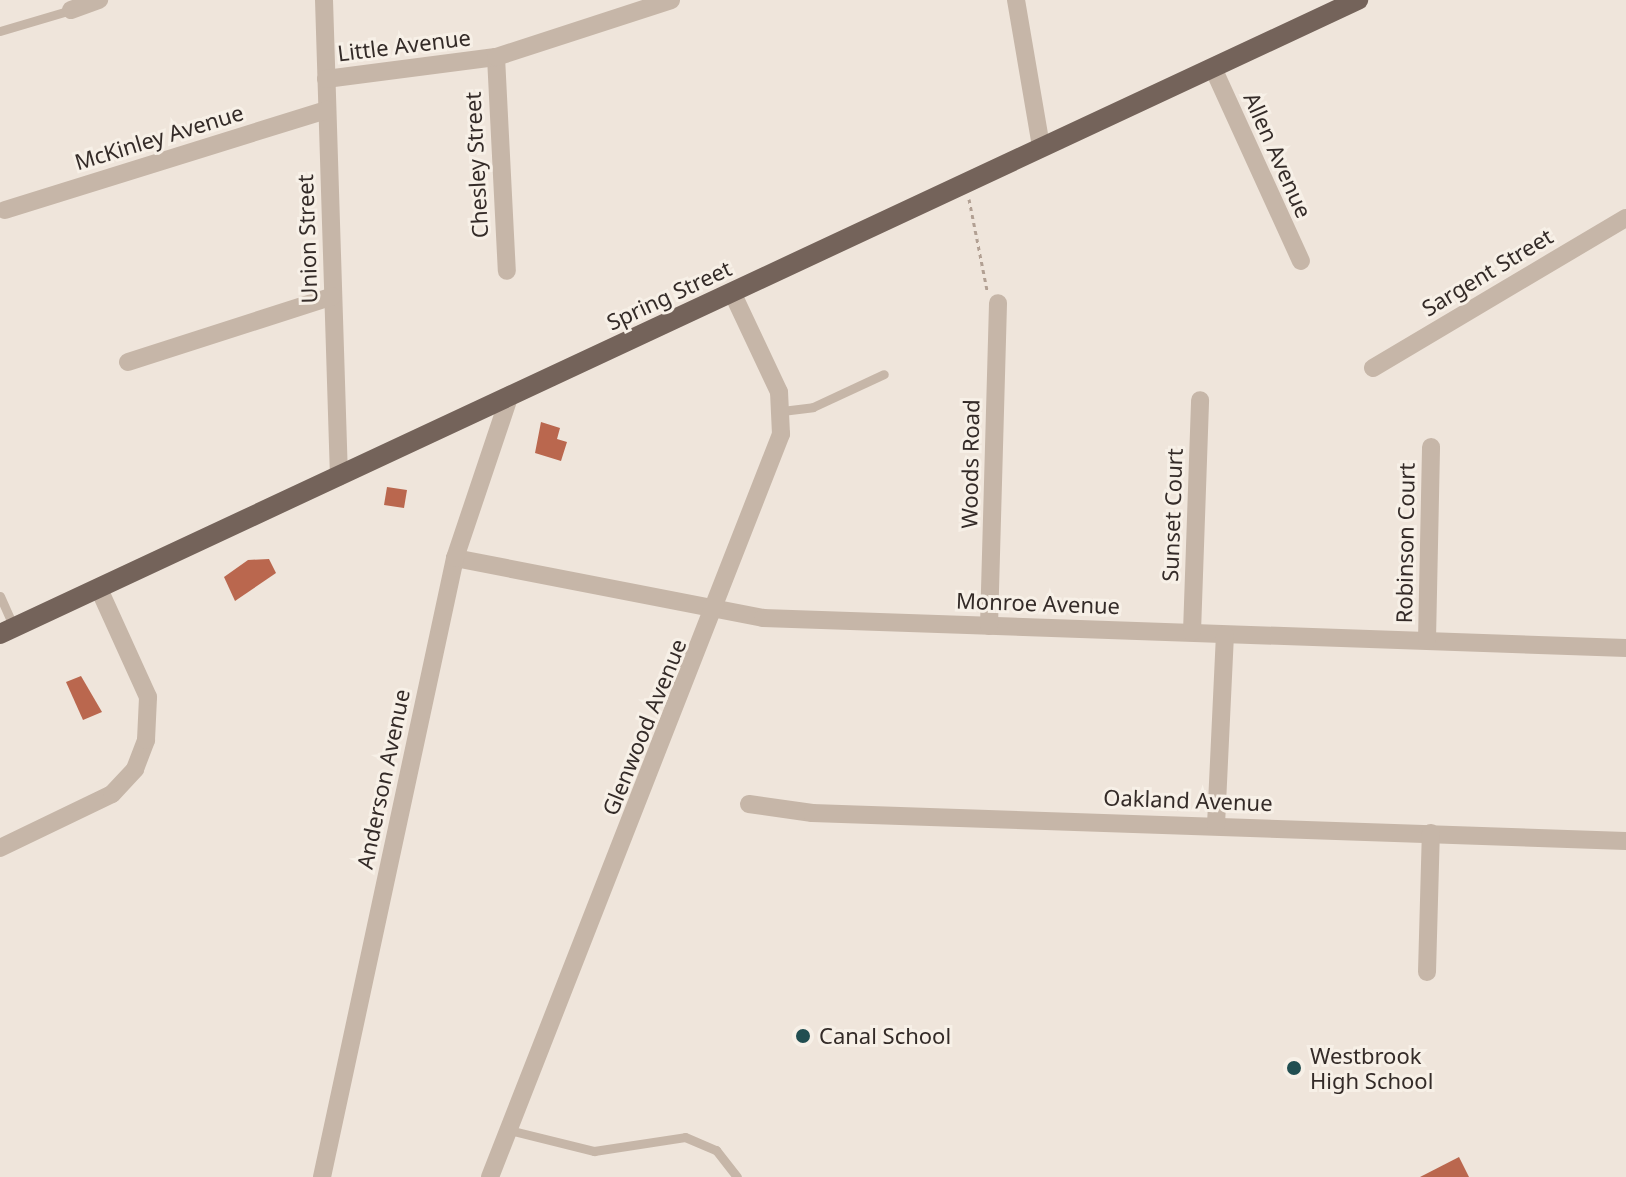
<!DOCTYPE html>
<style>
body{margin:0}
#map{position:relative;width:1626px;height:1177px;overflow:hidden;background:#efe5db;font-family:"Noto Sans",sans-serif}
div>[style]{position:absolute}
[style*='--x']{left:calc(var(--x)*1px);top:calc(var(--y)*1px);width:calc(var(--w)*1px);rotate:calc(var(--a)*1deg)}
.building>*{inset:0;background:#ba674e}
.path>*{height:3px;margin-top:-1.5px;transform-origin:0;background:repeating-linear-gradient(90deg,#b2a093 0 4px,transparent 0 8px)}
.lane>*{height:9px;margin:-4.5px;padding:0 4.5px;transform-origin:4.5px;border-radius:4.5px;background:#c6b6a8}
.street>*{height:18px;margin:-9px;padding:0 9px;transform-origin:9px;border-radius:9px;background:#c6b6a8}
.primary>*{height:20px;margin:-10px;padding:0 10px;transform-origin:10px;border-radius:10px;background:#74635a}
.dots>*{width:22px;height:22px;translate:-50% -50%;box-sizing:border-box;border:4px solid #f7f0e7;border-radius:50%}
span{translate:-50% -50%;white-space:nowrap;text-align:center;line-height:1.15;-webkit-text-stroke:6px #f7f0e7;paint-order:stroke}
.street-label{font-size:22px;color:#342b28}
.poi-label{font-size:22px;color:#342b28}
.left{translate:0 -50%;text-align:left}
</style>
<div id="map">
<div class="building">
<div style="clip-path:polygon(541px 422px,560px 428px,557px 439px,567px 442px,561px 461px,535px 453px)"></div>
<div style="clip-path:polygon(387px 487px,407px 490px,404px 508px,384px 505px)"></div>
<div style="clip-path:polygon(269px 559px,276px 573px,235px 601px,224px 577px,248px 560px)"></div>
<div style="clip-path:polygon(81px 676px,102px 712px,83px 720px,66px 682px)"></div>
<div style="clip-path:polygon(1459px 1157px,1469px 1177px,1420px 1177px)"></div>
</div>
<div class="path">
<div style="--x:969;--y:199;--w:93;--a:78.8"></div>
</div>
<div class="lane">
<div style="--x:0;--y:31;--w:74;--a:-16.5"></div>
<div style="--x:782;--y:411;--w:31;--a:-7"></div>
<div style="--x:813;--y:407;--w:78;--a:-24.9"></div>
<div style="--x:0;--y:596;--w:35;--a:66"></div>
<div style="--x:509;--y:1130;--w:88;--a:13.9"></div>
<div style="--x:594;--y:1151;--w:92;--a:-8.7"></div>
<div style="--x:685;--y:1137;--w:34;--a:23"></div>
<div style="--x:716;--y:1150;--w:34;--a:52"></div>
</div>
<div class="street">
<div style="--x:324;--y:0;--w:477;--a:88.2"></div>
<div style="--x:1016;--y:0;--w:148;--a:80.3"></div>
<div style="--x:71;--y:10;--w:30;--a:-20"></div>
<div style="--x:496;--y:57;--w:214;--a:87.1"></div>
<div style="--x:1213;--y:68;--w:212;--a:65.5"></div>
<div style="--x:326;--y:79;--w:171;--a:-7.4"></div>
<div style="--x:496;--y:57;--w:184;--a:-18"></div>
<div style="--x:5;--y:210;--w:337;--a:-17.3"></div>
<div style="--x:128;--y:362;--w:215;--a:-17.8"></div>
<div style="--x:1373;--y:368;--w:294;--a:-30.7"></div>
<div style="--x:455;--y:558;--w:314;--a:11"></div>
<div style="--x:763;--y:618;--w:864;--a:1.99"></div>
<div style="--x:989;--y:626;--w:323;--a:-88.4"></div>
<div style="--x:1192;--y:632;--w:232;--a:-88"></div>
<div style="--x:1427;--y:640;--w:193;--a:-88.8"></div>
<div style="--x:749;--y:804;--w:64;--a:8.1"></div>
<div style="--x:812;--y:813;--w:814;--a:1.97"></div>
<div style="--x:1216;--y:825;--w:190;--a:-87.3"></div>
<div style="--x:0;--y:848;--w:124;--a:-25.7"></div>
<div style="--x:112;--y:794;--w:34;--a:-47"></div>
<div style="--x:135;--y:769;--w:31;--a:-69"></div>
<div style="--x:146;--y:740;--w:43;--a:-87.3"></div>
<div style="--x:148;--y:697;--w:119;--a:-114.4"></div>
<div style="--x:1427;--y:972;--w:139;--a:-88.4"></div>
<div style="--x:322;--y:1177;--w:633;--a:-77.87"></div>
<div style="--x:455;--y:558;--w:172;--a:-71.4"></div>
<div style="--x:490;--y:1177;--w:798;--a:-68.61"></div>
<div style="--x:781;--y:434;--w:42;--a:-92.7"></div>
<div style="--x:779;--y:392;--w:110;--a:-115.2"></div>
</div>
<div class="primary">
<div style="--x:0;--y:634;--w:1499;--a:-25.03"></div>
</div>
<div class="dots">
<div style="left:803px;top:1036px;background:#214e51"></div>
<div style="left:1294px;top:1068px;background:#214e51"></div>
</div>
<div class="street-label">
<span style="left:404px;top:45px;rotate:-7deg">Little Avenue</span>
<span style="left:159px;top:137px;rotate:-17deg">McKinley Avenue</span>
<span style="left:1278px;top:155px;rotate:66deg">Allen Avenue</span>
<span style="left:476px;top:165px;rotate:-93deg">Chesley Street</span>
<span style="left:307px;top:239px;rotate:-92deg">Union Street</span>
<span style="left:1487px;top:272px;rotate:-31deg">Sargent Street</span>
<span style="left:669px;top:295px;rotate:-25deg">Spring Street</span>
<span style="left:970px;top:464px;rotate:-89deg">Woods Road</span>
<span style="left:1172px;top:515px;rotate:-88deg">Sunset Court</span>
<span style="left:1405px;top:543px;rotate:-89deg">Robinson Court</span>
<span style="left:1038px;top:603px;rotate:2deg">Monroe Avenue</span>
<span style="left:644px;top:727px;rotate:-68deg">Glenwood Avenue</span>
<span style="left:383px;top:779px;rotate:-78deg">Anderson Avenue</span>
<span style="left:1188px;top:800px;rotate:2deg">Oakland Avenue</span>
</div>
<div class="poi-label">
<span class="left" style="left:819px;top:1036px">Canal School</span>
<span class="left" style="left:1310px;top:1068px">Westbrook<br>High School</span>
</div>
</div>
